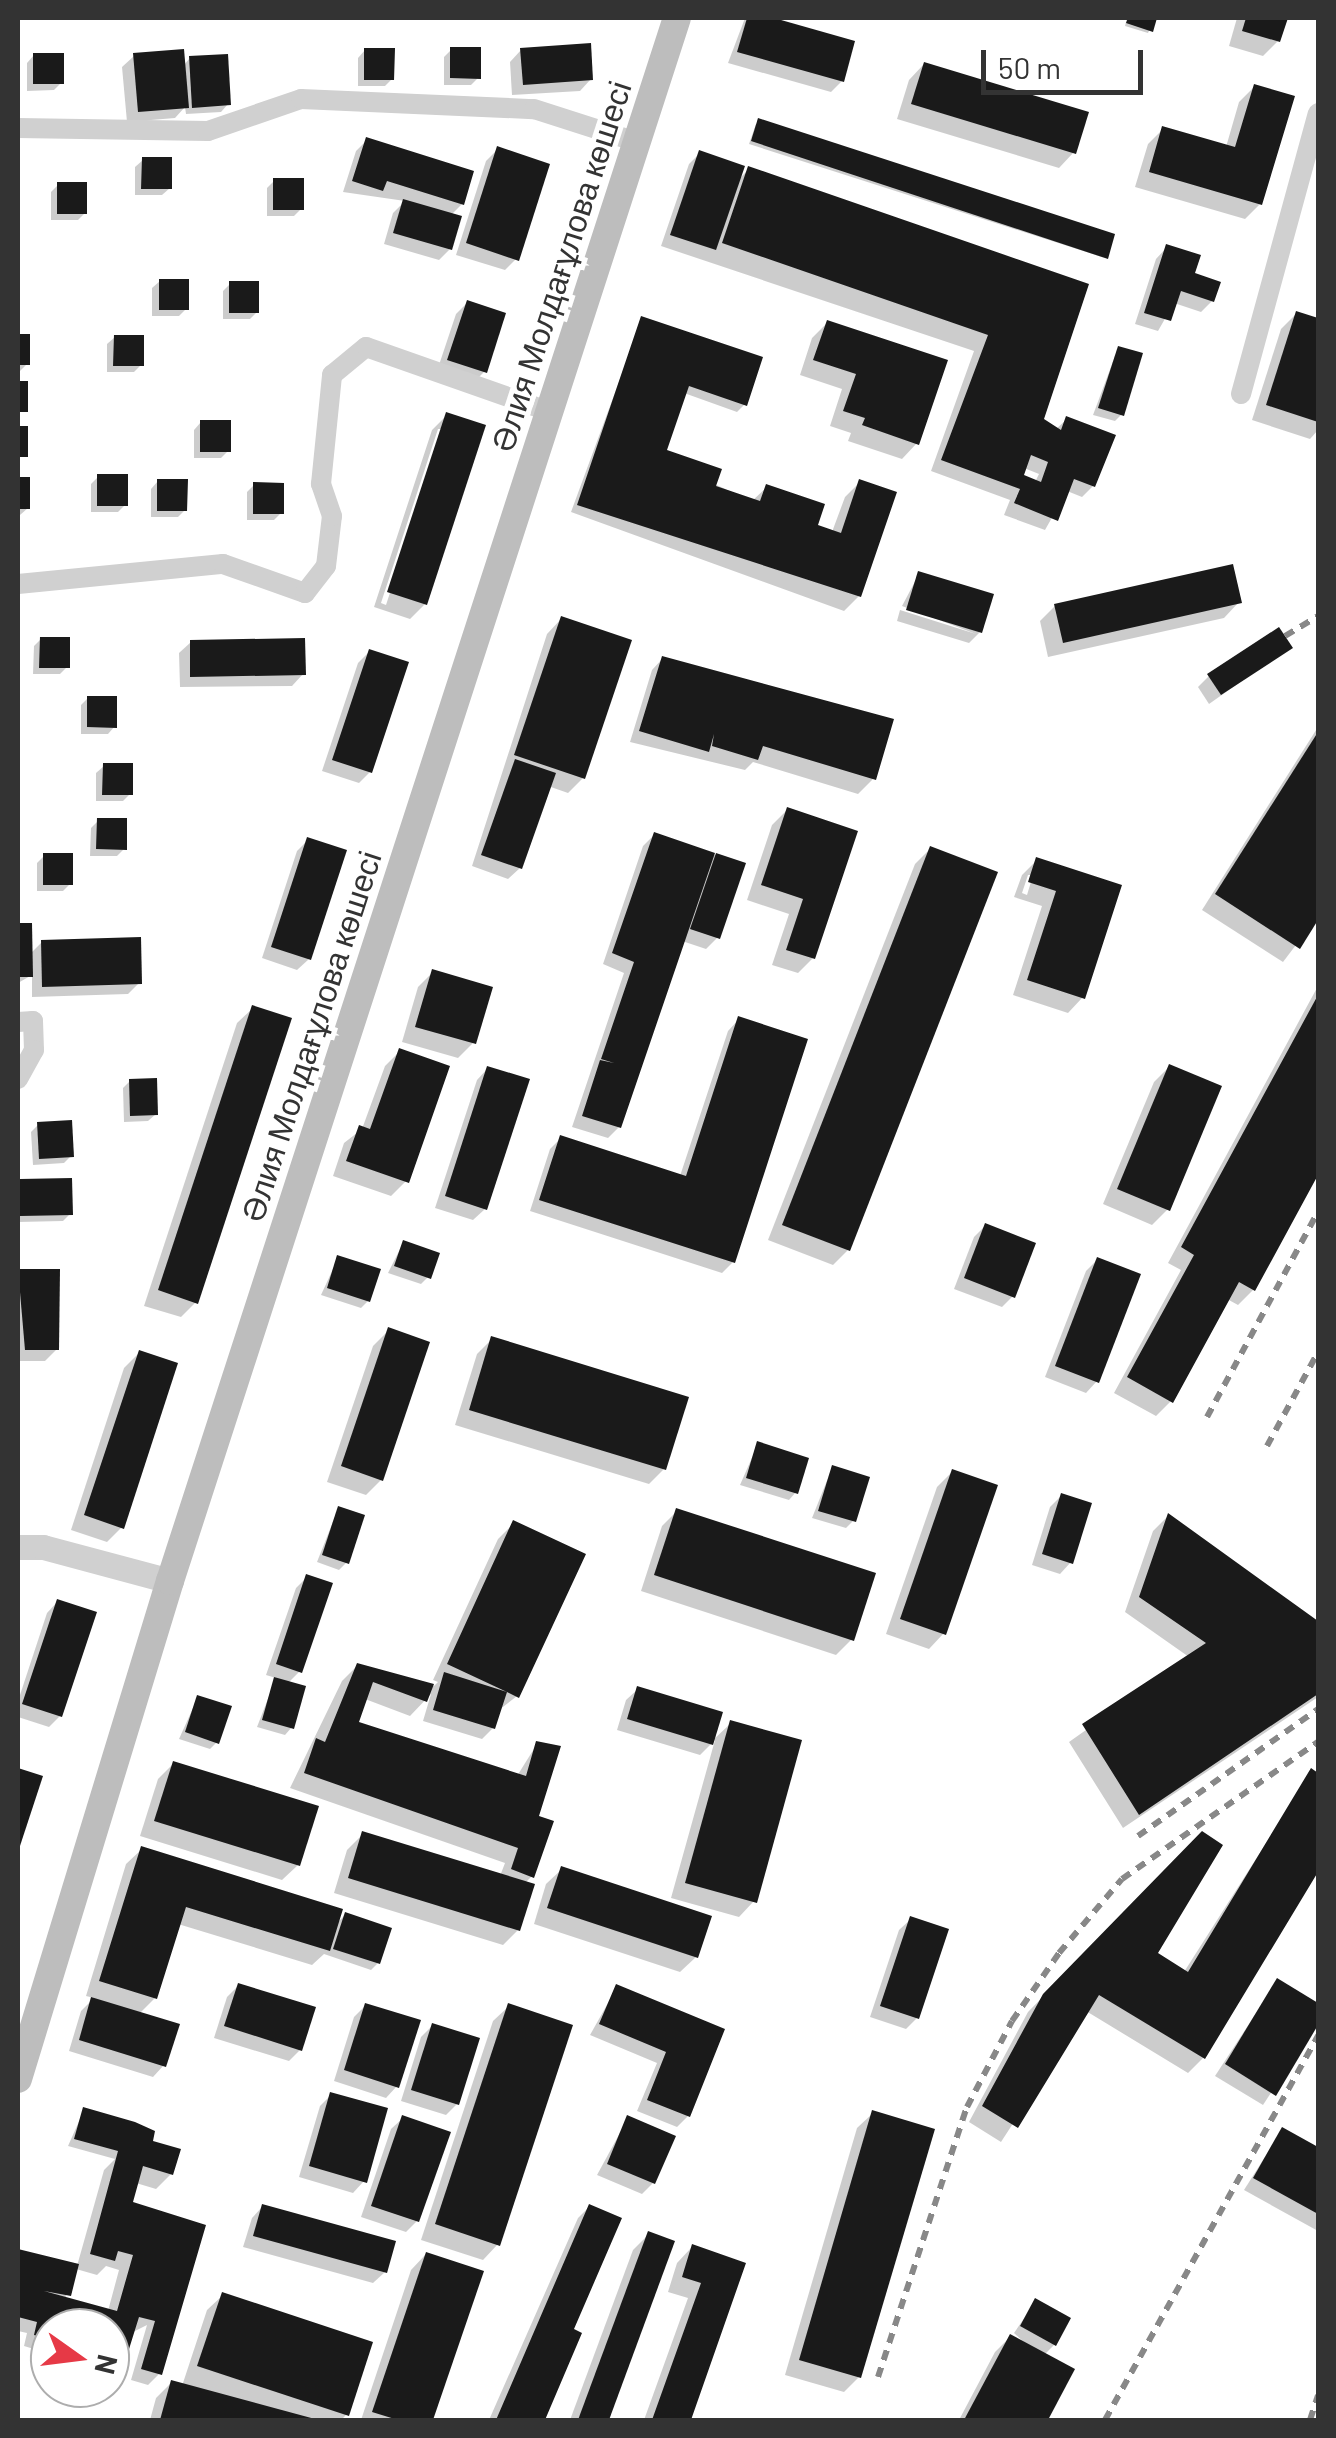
<!DOCTYPE html>
<meta charset="utf-8">
<style>
body{margin:0}
#map{position:relative;width:1336px;height:2438px;overflow:hidden;background:#fff;font-family:Barlow,sans-serif}
div>[style]{position:absolute}
[style*='--x']{left:calc(var(--x)*1px);top:calc(var(--y)*1px);width:calc(var(--w)*1px);rotate:calc(var(--a)*1deg)}
.shadow>*{inset:0;background:#0003}
.building>*{inset:0;background:#1a1a1a}
.minor>*{height:20px;margin:-10px;padding:0 10px;transform-origin:10px;border-radius:10px;background:#d0d0d0}
.tertiary>*{height:25px;margin:-12.5px;padding:0 12.5px;transform-origin:12.5px;border-radius:12.5px;background:#d0d0d0}
.secondary>*{height:28px;margin:-14px;padding:0 14px;transform-origin:14px;border-radius:14px;background:#bdbdbd}
.rail>*{height:6px;margin-top:-3px;transform-origin:0;background:repeating-linear-gradient(90deg,#888 0 10px,transparent 0 18px)}
span{translate:-50% -50%;white-space:nowrap;text-align:center;line-height:1.15;-webkit-text-stroke:10px #fff;paint-order:stroke}
.street-label{font-size:32px;color:#333}
.frame{position:absolute;inset:0;border:20px solid #333;pointer-events:none}
.north{position:absolute;left:30px;top:2308px;width:100px;height:100px;box-sizing:border-box;background:#fff;border:2px solid #adadad;border-radius:50%;rotate:104deg;font-size:28px;font-weight:700;line-height:40px;text-align:center;color:#333}
.north::after{content:'';display:block;margin:auto;width:35px;height:45px;background:#e63946;clip-path:polygon(50% 0,100% 100%,50% 72%,0 100%)}
.scale{position:absolute;left:981px;top:50px;width:162px;height:45px;box-sizing:border-box;border:5px solid #333;border-top:0;padding-left:12px;font-size:30px;line-height:35px;white-space:nowrap;color:#333;-webkit-text-stroke:8px #fff;paint-order:stroke}
</style>
<div id="map">
<div class="shadow">
<div style="clip-path:polygon(745px 18px,852px 42px,842px 81px,831px 92px,728px 63px)"></div>
<div style="clip-path:polygon(1127px 18px,1155px 18px,1148px 33px,1125px 26px)"></div>
<div style="clip-path:polygon(1237px 18px,1285px 18px,1278px 41px,1263px 56px,1229px 46px)"></div>
<div style="clip-path:polygon(365px 50px,392px 79px,385px 86px,358px 86px,358px 58px)"></div>
<div style="clip-path:polygon(451px 50px,478px 78px,471px 85px,444px 85px,444px 57px)"></div>
<div style="clip-path:polygon(521px 50px,591px 79px,580px 91px,512px 95px,510px 62px)"></div>
<div style="clip-path:polygon(34px 55px,61px 83px,54px 90px,27px 91px,27px 63px)"></div>
<div style="clip-path:polygon(134px 56px,183px 66px,190px 58px,228px 104px,221px 112px,186px 114px,185px 107px,175px 118px,127px 122px,122px 67px)"></div>
<div style="clip-path:polygon(924px 64px,1074px 152px,1059px 168px,897px 119px,909px 80px)"></div>
<div style="clip-path:polygon(1254px 87px,1260px 204px,1245px 219px,1135px 187px,1148px 144px,1163px 129px,1226px 147px,1239px 102px)"></div>
<div style="clip-path:polygon(756px 124px,1105px 258px,749px 144px)"></div>
<div style="clip-path:polygon(367px 140px,462px 204px,451px 215px,450px 249px,439px 260px,384px 244px,393px 213px,405px 201px,343px 192px,356px 151px)"></div>
<div style="clip-path:polygon(498px 149px,516px 259px,505px 270px,456px 255px,486px 161px)"></div>
<div style="clip-path:polygon(evenodd,700px 153px,737px 181px,749px 169px,1086px 285px,1037px 423px,1055px 430px,1067px 419px,1093px 486px,1082px 497px,1067px 491px,1045px 530px,1004px 515px,1010px 500px,931px 471px,974px 351px,661px 246px,689px 164px,700px 153px,1024px 468px,1039px 474px,1035px 482px,1021px 476px,1024px 468px)"></div>
<div style="clip-path:polygon(143px 160px,170px 188px,162px 195px,135px 195px,135px 167px)"></div>
<div style="clip-path:polygon(274px 181px,301px 209px,294px 216px,267px 216px,267px 188px)"></div>
<div style="clip-path:polygon(58px 185px,85px 213px,78px 220px,51px 220px,51px 192px)"></div>
<div style="clip-path:polygon(1167px 247px,1212px 301px,1201px 312px,1174px 303px,1158px 331px,1135px 324px,1156px 259px)"></div>
<div style="clip-path:polygon(160px 281px,186px 309px,179px 316px,152px 316px,152px 288px)"></div>
<div style="clip-path:polygon(230px 284px,257px 312px,250px 319px,223px 319px,223px 291px)"></div>
<div style="clip-path:polygon(467px 303px,485px 371px,473px 383px,437px 371px,456px 314px)"></div>
<div style="clip-path:polygon(1296px 314px,1318px 321px,1318px 430px,1310px 439px,1252px 420px,1281px 329px)"></div>
<div style="clip-path:polygon(642px 319px,745px 404px,737px 412px,684px 393px,661px 460px,752px 501px,767px 487px,815px 526px,832px 532px,845px 497px,860px 482px,859px 596px,844px 611px,571px 512px)"></div>
<div style="clip-path:polygon(827px 323px,917px 443px,902px 459px,848px 441px,851px 433px,830px 426px,842px 389px,800px 375px,812px 338px)"></div>
<div style="clip-path:polygon(18px 336px,27px 336px,27px 364px,20px 371px)"></div>
<div style="clip-path:polygon(115px 337px,141px 365px,134px 372px,107px 372px,107px 344px)"></div>
<div style="clip-path:polygon(1118px 348px,1122px 414px,1115px 421px,1093px 415px)"></div>
<div style="clip-path:polygon(evenodd,447px 415px,425px 604px,410px 619px,374px 607px,432px 430px,447px 415px,438px 429px,443px 429px,386px 605px,381px 603px,438px 429px)"></div>
<div style="clip-path:polygon(201px 422px,228px 451px,221px 458px,194px 458px,194px 430px)"></div>
<div style="clip-path:polygon(98px 477px,125px 505px,118px 512px,91px 512px,91px 484px)"></div>
<div style="clip-path:polygon(18px 480px,28px 480px,28px 508px,20px 515px)"></div>
<div style="clip-path:polygon(158px 481px,185px 510px,178px 517px,151px 517px,151px 489px)"></div>
<div style="clip-path:polygon(254px 485px,281px 513px,274px 520px,247px 520px,247px 492px)"></div>
<div style="clip-path:polygon(919px 574px,980px 632px,969px 643px,897px 621px,900px 610px,976px 634px,902px 606px)"></div>
<div style="clip-path:polygon(1239px 602px,1224px 618px,1048px 657px,1040px 621px,1055px 606px)"></div>
<div style="clip-path:polygon(562px 618px,583px 778px,568px 793px,548px 786px,520px 868px,508px 879px,472px 866px,547px 634px)"></div>
<div style="clip-path:polygon(41px 639px,67px 667px,60px 674px,33px 674px,34px 646px)"></div>
<div style="clip-path:polygon(191px 642px,303px 674px,292px 686px,180px 687px,179px 653px)"></div>
<div style="clip-path:polygon(1290px 647px,1209px 704px,1198px 687px,1209px 676px)"></div>
<div style="clip-path:polygon(369px 652px,370px 772px,359px 783px,322px 771px,358px 663px)"></div>
<div style="clip-path:polygon(663px 658px,891px 721px,873px 779px,858px 794px,753px 762px,745px 770px,630px 742px,652px 670px)"></div>
<div style="clip-path:polygon(88px 698px,115px 726px,108px 734px,81px 734px,81px 705px)"></div>
<div style="clip-path:polygon(1318px 727px,1318px 916px,1283px 962px,1202px 910px)"></div>
<div style="clip-path:polygon(104px 766px,130px 794px,123px 801px,96px 801px,96px 773px)"></div>
<div style="clip-path:polygon(787px 810px,855px 832px,813px 958px,798px 973px,772px 965px,789px 914px,747px 900px,772px 825px)"></div>
<div style="clip-path:polygon(98px 821px,124px 849px,117px 856px,90px 856px,91px 828px)"></div>
<div style="clip-path:polygon(654px 835px,743px 864px,717px 938px,706px 949px,682px 941px,619px 1127px,608px 1138px,572px 1127px,624px 973px,603px 964px,643px 846px)"></div>
<div style="clip-path:polygon(308px 840px,309px 959px,297px 970px,262px 958px,297px 851px)"></div>
<div style="clip-path:polygon(930px 849px,848px 1250px,833px 1265px,768px 1240px,915px 864px)"></div>
<div style="clip-path:polygon(44px 856px,70px 884px,63px 891px,37px 891px,37px 863px)"></div>
<div style="clip-path:polygon(evenodd,1037px 860px,1119px 887px,1083px 997px,1068px 1013px,1013px 995px,1042px 906px,1014px 897px,1022px 875px,1037px 860px,1028px 875px,1033px 875px,1027px 895px,1022px 893px,1028px 875px)"></div>
<div style="clip-path:polygon(29px 925px,30px 954px,42px 942px,139px 983px,128px 994px,32px 997px,32px 975px,18px 983px,18px 926px)"></div>
<div style="clip-path:polygon(433px 972px,473px 1043px,458px 1058px,402px 1042px,418px 987px)"></div>
<div style="clip-path:polygon(1318px 986px,1318px 1169px,1253px 1290px,1238px 1305px,1227px 1299px,1171px 1401px,1156px 1416px,1114px 1393px,1181px 1270px,1168px 1263px)"></div>
<div style="clip-path:polygon(253px 1008px,196px 1302px,181px 1317px,144px 1306px,237px 1023px)"></div>
<div style="clip-path:polygon(739px 1019px,733px 1262px,722px 1273px,530px 1211px,550px 1149px,561px 1138px,680px 1176px,728px 1031px)"></div>
<div style="clip-path:polygon(400px 1051px,406px 1181px,391px 1196px,333px 1176px,344px 1143px,362px 1129px,385px 1066px)"></div>
<div style="clip-path:polygon(1169px 1067px,1168px 1209px,1152px 1225px,1103px 1204px,1154px 1082px)"></div>
<div style="clip-path:polygon(488px 1068px,485px 1209px,473px 1220px,435px 1208px,477px 1080px)"></div>
<div style="clip-path:polygon(130px 1081px,156px 1114px,148px 1121px,124px 1122px,123px 1088px)"></div>
<div style="clip-path:polygon(38px 1125px,71px 1156px,64px 1163px,33px 1165px,31px 1132px)"></div>
<div style="clip-path:polygon(21px 1181px,70px 1214px,63px 1221px,18px 1222px)"></div>
<div style="clip-path:polygon(985px 1226px,1013px 1296px,1002px 1307px,954px 1289px,974px 1237px)"></div>
<div style="clip-path:polygon(403px 1243px,428px 1277px,421px 1284px,388px 1273px)"></div>
<div style="clip-path:polygon(338px 1258px,368px 1301px,361px 1308px,321px 1295px)"></div>
<div style="clip-path:polygon(1097px 1260px,1097px 1381px,1086px 1393px,1045px 1377px,1086px 1271px)"></div>
<div style="clip-path:polygon(18px 1271px,57px 1272px,57px 1349px,45px 1361px,18px 1361px)"></div>
<div style="clip-path:polygon(389px 1330px,381px 1480px,366px 1495px,327px 1482px,373px 1346px)"></div>
<div style="clip-path:polygon(492px 1339px,664px 1469px,649px 1484px,455px 1425px,477px 1354px)"></div>
<div style="clip-path:polygon(139px 1353px,122px 1527px,107px 1542px,71px 1530px,124px 1368px)"></div>
<div style="clip-path:polygon(758px 1444px,796px 1492px,789px 1500px,740px 1485px)"></div>
<div style="clip-path:polygon(832px 1468px,853px 1521px,846px 1528px,812px 1518px)"></div>
<div style="clip-path:polygon(952px 1472px,944px 1633px,929px 1649px,886px 1634px,937px 1487px)"></div>
<div style="clip-path:polygon(1061px 1496px,1071px 1562px,1060px 1574px,1032px 1565px,1050px 1507px)"></div>
<div style="clip-path:polygon(338px 1509px,347px 1562px,339px 1570px,317px 1562px)"></div>
<div style="clip-path:polygon(677px 1511px,852px 1639px,836px 1655px,641px 1591px,662px 1526px)"></div>
<div style="clip-path:polygon(1168px 1516px,1318px 1624px,1318px 1697px,1123px 1828px,1069px 1742px,1189px 1657px,1125px 1612px,1153px 1531px)"></div>
<div style="clip-path:polygon(514px 1523px,517px 1696px,499px 1710px,493px 1728px,482px 1739px,423px 1721px,431px 1694px,410px 1716px,365px 1699px,356px 1723px,517px 1776px,537px 1744px,532px 1876px,524px 1884px,518px 1930px,503px 1945px,334px 1893px,347px 1850px,363px 1834px,500px 1876px,505px 1863px,290px 1788px,342px 1681px,358px 1665px,434px 1686px,438px 1682px,433px 1680px,498px 1539px)"></div>
<div style="clip-path:polygon(307px 1577px,300px 1671px,288px 1683px,292px 1727px,285px 1735px,257px 1727px,276px 1678px,266px 1675px,296px 1588px)"></div>
<div style="clip-path:polygon(58px 1601px,60px 1716px,49px 1727px,18px 1717px,18px 1701px,47px 1613px)"></div>
<div style="clip-path:polygon(638px 1689px,711px 1742px,731px 1723px,754px 1901px,739px 1917px,671px 1898px,715px 1740px,700px 1755px,617px 1730px,626px 1700px)"></div>
<div style="clip-path:polygon(198px 1697px,217px 1742px,210px 1749px,179px 1739px)"></div>
<div style="clip-path:polygon(173px 1764px,298px 1865px,282px 1880px,140px 1836px,158px 1779px)"></div>
<div style="clip-path:polygon(1312px 1771px,1318px 1775px,1318px 1867px,1203px 2058px,1188px 2073px,1086px 2011px,1001px 2142px,969px 2122px,1028px 2012px,1202px 1834px,1154px 1954px,1184px 1972px)"></div>
<div style="clip-path:polygon(142px 1849px,335px 1925px,345px 1915px,378px 1963px,371px 1970px,324px 1954px,312px 1965px,178px 1924px,155px 1998px,139px 2014px,164px 2065px,153px 2077px,69px 2051px,81px 2011px,94px 1998px,86px 1996px,126px 1864px)"></div>
<div style="clip-path:polygon(562px 1869px,696px 1957px,680px 1972px,534px 1924px,546px 1884px)"></div>
<div style="clip-path:polygon(911px 1919px,917px 2018px,906px 2029px,870px 2017px,899px 1930px)"></div>
<div style="clip-path:polygon(1277px 1981px,1318px 2006px,1318px 2021px,1263px 2105px,1215px 2076px)"></div>
<div style="clip-path:polygon(238px 1986px,300px 2050px,289px 2061px,214px 2038px,227px 1997px)"></div>
<div style="clip-path:polygon(617px 1987px,722px 2031px,688px 2116px,677px 2127px,637px 2111px,657px 2063px,590px 2035px)"></div>
<div style="clip-path:polygon(366px 2005px,397px 2086px,386px 2098px,334px 2081px,354px 2017px)"></div>
<div style="clip-path:polygon(509px 2006px,498px 2244px,483px 2260px,421px 2240px,493px 2021px)"></div>
<div style="clip-path:polygon(432px 2026px,457px 2104px,446px 2115px,401px 2101px,421px 2037px)"></div>
<div style="clip-path:polygon(331px 2095px,364px 2181px,353px 2193px,299px 2177px,320px 2106px)"></div>
<div style="clip-path:polygon(evenodd,84px 2110px,149px 2143px,171px 2174px,156px 2189px,136px 2183px,130px 2204px,203px 2227px,159px 2374px,148px 2385px,131px 2380px,147px 2325px,131px 2333px,123px 2360px,112px 2372px,110px 2328px,50px 2328px,50px 2354px,24px 2346px,27px 2333px,18px 2331px,18px 2251px,77px 2266px,104px 2170px,115px 2159px,68px 2146px,84px 2110px,106px 2266px,119px 2270px,108px 2311px,65px 2299px,76px 2269px,97px 2275px,106px 2266px)"></div>
<div style="clip-path:polygon(873px 2113px,859px 2377px,844px 2392px,785px 2375px,857px 2128px)"></div>
<div style="clip-path:polygon(403px 2118px,417px 2221px,406px 2232px,361px 2217px,391px 2129px)"></div>
<div style="clip-path:polygon(628px 2118px,653px 2183px,642px 2194px,597px 2175px)"></div>
<div style="clip-path:polygon(1282px 2130px,1318px 2150px,1318px 2231px,1244px 2190px)"></div>
<div style="clip-path:polygon(263px 2206px,385px 2272px,373px 2283px,243px 2247px,252px 2218px)"></div>
<div style="clip-path:polygon(589px 2207px,571px 2331px,578px 2334px,542px 2420px,489px 2420px,578px 2218px)"></div>
<div style="clip-path:polygon(649px 2234px,672px 2243px,606px 2420px,570px 2420px,633px 2250px)"></div>
<div style="clip-path:polygon(692px 2247px,742px 2265px,689px 2420px,644px 2420px,688px 2298px,668px 2292px,677px 2263px)"></div>
<div style="clip-path:polygon(426px 2254px,481px 2273px,431px 2420px,361px 2420px,411px 2270px)"></div>
<div style="clip-path:polygon(223px 2295px,346px 2415px,341px 2420px,150px 2420px,156px 2398px,171px 2383px,182px 2386px,207px 2310px)"></div>
<div style="clip-path:polygon(1036px 2301px,1054px 2345px,1044px 2355px,1072px 2370px,1045px 2420px,959px 2420px,995px 2352px,1010px 2337px,1029px 2347px,1014px 2333px)"></div>
</div>
<div class="building">
<div style="clip-path:polygon(747px 18px,774px 18px,855px 41px,844px 82px,737px 52px)"></div>
<div style="clip-path:polygon(1128px 18px,1157px 18px,1153px 32px,1126px 23px)"></div>
<div style="clip-path:polygon(1246px 18px,1288px 18px,1280px 42px,1242px 31px)"></div>
<div style="clip-path:polygon(591px 43px,593px 80px,523px 85px,520px 48px)"></div>
<div style="clip-path:polygon(450px 47px,481px 47px,481px 79px,450px 78px)"></div>
<div style="clip-path:polygon(364px 48px,395px 48px,394px 80px,364px 80px)"></div>
<div style="clip-path:polygon(184px 49px,189px 108px,138px 112px,133px 53px)"></div>
<div style="clip-path:polygon(33px 53px,64px 53px,64px 84px,33px 84px)"></div>
<div style="clip-path:polygon(228px 54px,231px 105px,192px 108px,189px 56px)"></div>
<div style="clip-path:polygon(924px 62px,1089px 112px,1076px 154px,911px 104px)"></div>
<div style="clip-path:polygon(1254px 84px,1295px 96px,1262px 205px,1149px 172px,1162px 126px,1235px 147px)"></div>
<div style="clip-path:polygon(758px 118px,1115px 234px,1108px 259px,751px 141px)"></div>
<div style="clip-path:polygon(366px 137px,474px 171px,464px 205px,387px 181px,383px 191px,352px 181px)"></div>
<div style="clip-path:polygon(497px 146px,550px 164px,519px 261px,466px 243px)"></div>
<div style="clip-path:polygon(699px 150px,745px 166px,716px 250px,670px 235px)"></div>
<div style="clip-path:polygon(142px 157px,172px 157px,172px 189px,141px 189px)"></div>
<div style="clip-path:polygon(evenodd,748px 166px,1089px 284px,1044px 419px,1061px 430px,1066px 416px,1116px 435px,1095px 487px,1074px 479px,1058px 521px,1014px 503px,1020px 489px,941px 460px,988px 335px,722px 243px,748px 166px,1031px 455px,1048px 462px,1041px 482px,1024px 475px,1031px 455px)"></div>
<div style="clip-path:polygon(273px 178px,304px 178px,304px 210px,273px 210px)"></div>
<div style="clip-path:polygon(57px 182px,87px 182px,87px 214px,57px 214px)"></div>
<div style="clip-path:polygon(403px 199px,462px 216px,452px 250px,393px 233px)"></div>
<div style="clip-path:polygon(1166px 244px,1201px 255px,1195px 273px,1221px 282px,1214px 302px,1181px 291px,1171px 321px,1144px 313px)"></div>
<div style="clip-path:polygon(159px 279px,189px 279px,189px 310px,159px 310px)"></div>
<div style="clip-path:polygon(229px 281px,259px 281px,259px 313px,229px 313px)"></div>
<div style="clip-path:polygon(467px 300px,506px 313px,487px 373px,447px 360px)"></div>
<div style="clip-path:polygon(1296px 311px,1318px 318px,1318px 422px,1266px 405px)"></div>
<div style="clip-path:polygon(641px 316px,763px 357px,747px 406px,689px 386px,667px 450px,722px 469px,716px 486px,760px 501px,766px 484px,825px 504px,818px 525px,841px 533px,859px 479px,897px 492px,861px 597px,577px 505px)"></div>
<div style="clip-path:polygon(827px 320px,948px 360px,919px 445px,862px 425px,865px 418px,843px 411px,856px 374px,813px 360px)"></div>
<div style="clip-path:polygon(18px 334px,30px 334px,30px 365px,18px 365px)"></div>
<div style="clip-path:polygon(114px 335px,144px 335px,144px 366px,113px 366px)"></div>
<div style="clip-path:polygon(1118px 346px,1143px 353px,1124px 416px,1098px 408px)"></div>
<div style="clip-path:polygon(18px 381px,28px 381px,28px 412px,18px 412px)"></div>
<div style="clip-path:polygon(446px 412px,486px 425px,427px 605px,387px 592px)"></div>
<div style="clip-path:polygon(200px 420px,231px 420px,231px 452px,200px 452px)"></div>
<div style="clip-path:polygon(18px 426px,28px 426px,28px 457px,18px 457px)"></div>
<div style="clip-path:polygon(97px 474px,128px 474px,128px 506px,97px 506px)"></div>
<div style="clip-path:polygon(18px 477px,30px 477px,30px 509px,18px 509px)"></div>
<div style="clip-path:polygon(157px 479px,188px 479px,187px 511px,157px 511px)"></div>
<div style="clip-path:polygon(253px 482px,284px 483px,284px 514px,253px 514px)"></div>
<div style="clip-path:polygon(1233px 564px,1242px 603px,1063px 643px,1054px 604px)"></div>
<div style="clip-path:polygon(918px 571px,994px 594px,982px 633px,906px 610px)"></div>
<div style="clip-path:polygon(561px 616px,632px 640px,585px 779px,514px 755px)"></div>
<div style="clip-path:polygon(1279px 627px,1293px 648px,1221px 695px,1207px 674px)"></div>
<div style="clip-path:polygon(40px 637px,70px 637px,70px 668px,39px 668px)"></div>
<div style="clip-path:polygon(305px 638px,306px 675px,190px 677px,190px 640px)"></div>
<div style="clip-path:polygon(369px 649px,409px 662px,372px 773px,332px 760px)"></div>
<div style="clip-path:polygon(662px 656px,894px 719px,876px 780px,763px 746px,758px 760px,712px 746px,714px 734px,709px 752px,639px 731px)"></div>
<div style="clip-path:polygon(87px 696px,117px 696px,117px 728px,87px 727px)"></div>
<div style="clip-path:polygon(1318px 732px,1318px 920px,1300px 949px,1215px 894px)"></div>
<div style="clip-path:polygon(515px 759px,556px 773px,522px 869px,481px 855px)"></div>
<div style="clip-path:polygon(103px 763px,133px 763px,133px 795px,102px 795px)"></div>
<div style="clip-path:polygon(787px 807px,858px 831px,815px 959px,786px 950px,803px 899px,761px 885px)"></div>
<div style="clip-path:polygon(97px 818px,127px 818px,127px 850px,96px 849px)"></div>
<div style="clip-path:polygon(654px 832px,715px 853px,621px 1128px,582px 1116px,600px 1060px,614px 1063px,601px 1059px,634px 962px,612px 953px)"></div>
<div style="clip-path:polygon(307px 837px,347px 850px,311px 960px,271px 947px)"></div>
<div style="clip-path:polygon(930px 846px,998px 872px,850px 1251px,782px 1225px)"></div>
<div style="clip-path:polygon(43px 853px,73px 853px,73px 885px,43px 885px)"></div>
<div style="clip-path:polygon(716px 853px,746px 863px,720px 939px,690px 929px)"></div>
<div style="clip-path:polygon(1036px 857px,1122px 885px,1085px 999px,1027px 980px,1056px 891px,1028px 882px)"></div>
<div style="clip-path:polygon(18px 923px,32px 923px,33px 977px,18px 977px)"></div>
<div style="clip-path:polygon(141px 937px,142px 984px,42px 987px,41px 940px)"></div>
<div style="clip-path:polygon(432px 969px,493px 987px,476px 1044px,415px 1027px)"></div>
<div style="clip-path:polygon(1318px 995px,1318px 1175px,1255px 1291px,1239px 1282px,1173px 1403px,1127px 1377px,1194px 1255px,1181px 1247px)"></div>
<div style="clip-path:polygon(252px 1005px,292px 1018px,198px 1304px,158px 1290px)"></div>
<div style="clip-path:polygon(738px 1016px,808px 1039px,735px 1263px,539px 1200px,560px 1135px,686px 1176px)"></div>
<div style="clip-path:polygon(399px 1048px,450px 1066px,409px 1183px,346px 1161px,359px 1125px,370px 1129px)"></div>
<div style="clip-path:polygon(1169px 1064px,1222px 1086px,1170px 1211px,1117px 1189px)"></div>
<div style="clip-path:polygon(487px 1066px,530px 1079px,487px 1210px,445px 1196px)"></div>
<div style="clip-path:polygon(157px 1078px,158px 1115px,130px 1116px,129px 1079px)"></div>
<div style="clip-path:polygon(72px 1120px,74px 1157px,39px 1159px,37px 1122px)"></div>
<div style="clip-path:polygon(72px 1178px,73px 1215px,20px 1216px,20px 1179px)"></div>
<div style="clip-path:polygon(985px 1223px,1036px 1243px,1015px 1298px,964px 1278px)"></div>
<div style="clip-path:polygon(403px 1240px,440px 1253px,431px 1279px,394px 1266px)"></div>
<div style="clip-path:polygon(337px 1255px,381px 1269px,370px 1302px,327px 1288px)"></div>
<div style="clip-path:polygon(1097px 1257px,1141px 1274px,1099px 1383px,1055px 1366px)"></div>
<div style="clip-path:polygon(18px 1269px,60px 1269px,59px 1350px,25px 1350px)"></div>
<div style="clip-path:polygon(388px 1327px,430px 1342px,383px 1481px,341px 1466px)"></div>
<div style="clip-path:polygon(491px 1336px,689px 1397px,666px 1470px,469px 1410px)"></div>
<div style="clip-path:polygon(139px 1350px,178px 1363px,124px 1529px,84px 1515px)"></div>
<div style="clip-path:polygon(757px 1441px,809px 1458px,798px 1494px,746px 1478px)"></div>
<div style="clip-path:polygon(832px 1465px,870px 1477px,856px 1522px,818px 1511px)"></div>
<div style="clip-path:polygon(952px 1469px,998px 1485px,946px 1635px,900px 1619px)"></div>
<div style="clip-path:polygon(1061px 1493px,1092px 1503px,1073px 1564px,1042px 1554px)"></div>
<div style="clip-path:polygon(338px 1506px,365px 1515px,349px 1564px,322px 1555px)"></div>
<div style="clip-path:polygon(676px 1508px,876px 1573px,854px 1641px,654px 1575px)"></div>
<div style="clip-path:polygon(1168px 1513px,1318px 1621px,1318px 1694px,1139px 1815px,1082px 1724px,1206px 1643px,1139px 1597px)"></div>
<div style="clip-path:polygon(513px 1520px,586px 1554px,519px 1698px,507px 1692px,495px 1729px,433px 1710px,444px 1672px,507px 1692px,447px 1664px)"></div>
<div style="clip-path:polygon(306px 1574px,333px 1583px,302px 1673px,276px 1664px)"></div>
<div style="clip-path:polygon(57px 1599px,97px 1612px,62px 1717px,22px 1704px)"></div>
<div style="clip-path:polygon(357px 1663px,434px 1684px,427px 1702px,373px 1682px,359px 1722px,526px 1776px,536px 1741px,561px 1746px,539px 1816px,554px 1821px,534px 1878px,511px 1869px,518px 1848px,304px 1773px,316px 1738px,325px 1742px)"></div>
<div style="clip-path:polygon(274px 1677px,306px 1686px,294px 1729px,262px 1720px)"></div>
<div style="clip-path:polygon(637px 1686px,723px 1712px,713px 1745px,627px 1719px)"></div>
<div style="clip-path:polygon(197px 1695px,232px 1706px,219px 1744px,185px 1732px)"></div>
<div style="clip-path:polygon(730px 1720px,802px 1740px,757px 1903px,685px 1883px)"></div>
<div style="clip-path:polygon(173px 1761px,319px 1806px,300px 1866px,154px 1821px)"></div>
<div style="clip-path:polygon(18px 1768px,43px 1776px,18px 1852px)"></div>
<div style="clip-path:polygon(1311px 1768px,1318px 1773px,1318px 1872px,1205px 2059px,1099px 1995px,1018px 2128px,982px 2106px,1043px 1994px,1202px 1831px,1223px 1845px,1158px 1953px,1188px 1972px)"></div>
<div style="clip-path:polygon(362px 1831px,535px 1884px,520px 1931px,348px 1878px)"></div>
<div style="clip-path:polygon(141px 1846px,343px 1909px,330px 1951px,186px 1907px,157px 1999px,99px 1981px)"></div>
<div style="clip-path:polygon(561px 1866px,712px 1916px,698px 1958px,547px 1908px)"></div>
<div style="clip-path:polygon(345px 1912px,392px 1928px,380px 1964px,333px 1949px)"></div>
<div style="clip-path:polygon(910px 1916px,949px 1929px,919px 2019px,880px 2006px)"></div>
<div style="clip-path:polygon(1277px 1978px,1318px 2003px,1318px 2025px,1276px 2096px,1225px 2064px)"></div>
<div style="clip-path:polygon(238px 1983px,316px 2007px,302px 2051px,224px 2026px)"></div>
<div style="clip-path:polygon(616px 1984px,725px 2029px,690px 2117px,647px 2100px,666px 2052px,599px 2024px)"></div>
<div style="clip-path:polygon(91px 1997px,180px 2024px,166px 2067px,79px 2040px)"></div>
<div style="clip-path:polygon(365px 2003px,421px 2020px,399px 2088px,344px 2070px)"></div>
<div style="clip-path:polygon(508px 2003px,573px 2025px,500px 2246px,435px 2224px)"></div>
<div style="clip-path:polygon(432px 2023px,480px 2038px,459px 2105px,411px 2090px)"></div>
<div style="clip-path:polygon(330px 2092px,388px 2108px,367px 2183px,309px 2166px)"></div>
<div style="clip-path:polygon(83px 2107px,135px 2122px,155px 2131px,153px 2141px,181px 2149px,173px 2175px,143px 2166px,133px 2202px,206px 2225px,162px 2375px,141px 2369px,155px 2321px,139px 2317px,125px 2362px,110px 2357px,110px 2328px,50px 2328px,50px 2340px,34px 2335px,37px 2322px,18px 2317px,18px 2249px,79px 2264px,71px 2296px,44px 2291px,117px 2311px,133px 2255px,118px 2251px,115px 2261px,90px 2254px,118px 2151px,74px 2139px)"></div>
<div style="clip-path:polygon(872px 2110px,935px 2129px,861px 2378px,799px 2360px)"></div>
<div style="clip-path:polygon(402px 2115px,451px 2132px,419px 2222px,371px 2206px)"></div>
<div style="clip-path:polygon(627px 2115px,676px 2136px,655px 2184px,607px 2164px)"></div>
<div style="clip-path:polygon(1282px 2127px,1318px 2147px,1318px 2214px,1253px 2178px)"></div>
<div style="clip-path:polygon(262px 2204px,396px 2241px,387px 2273px,253px 2236px)"></div>
<div style="clip-path:polygon(589px 2204px,622px 2218px,574px 2329px,582px 2333px,545px 2420px,496px 2420px)"></div>
<div style="clip-path:polygon(648px 2231px,675px 2241px,609px 2420px,578px 2420px)"></div>
<div style="clip-path:polygon(692px 2244px,746px 2263px,691px 2420px,652px 2420px,701px 2283px,682px 2277px)"></div>
<div style="clip-path:polygon(426px 2252px,484px 2271px,433px 2420px,398px 2420px,372px 2412px)"></div>
<div style="clip-path:polygon(222px 2292px,373px 2342px,349px 2416px,197px 2366px)"></div>
<div style="clip-path:polygon(1035px 2298px,1071px 2318px,1056px 2346px,1020px 2326px)"></div>
<div style="clip-path:polygon(1010px 2334px,1075px 2369px,1048px 2420px,964px 2420px)"></div>
<div style="clip-path:polygon(171px 2380px,315px 2419px,315px 2420px,160px 2420px)"></div>
</div>
<div class="minor">
<div style="--x:18;--y:128;--w:190;--a:0.9"></div>
<div style="--x:208;--y:131;--w:98;--a:-19"></div>
<div style="--x:301;--y:99;--w:233;--a:2.5"></div>
<div style="--x:534;--y:109;--w:108;--a:17.8"></div>
<div style="--x:1241;--y:394;--w:291;--a:-74.7"></div>
<div style="--x:18;--y:584;--w:206;--a:-5.6"></div>
<div style="--x:223;--y:564;--w:87;--a:19.5"></div>
<div style="--x:305;--y:593;--w:34;--a:-52"></div>
<div style="--x:326;--y:566;--w:50;--a:-83.2"></div>
<div style="--x:332;--y:516;--w:34;--a:-109"></div>
<div style="--x:321;--y:484;--w:110;--a:-84.2"></div>
<div style="--x:332;--y:375;--w:44;--a:-39.5"></div>
<div style="--x:366;--y:347;--w:196;--a:19.4"></div>
<div style="--x:18;--y:1022;--w:15;--a:-4"></div>
<div style="--x:33;--y:1021;--w:29;--a:88"></div>
<div style="--x:34;--y:1050;--w:33;--a:119"></div>
</div>
<div class="tertiary">
<div style="--x:18;--y:1547;--w:25;--a:0"></div>
<div style="--x:43;--y:1547;--w:131;--a:15"></div>
</div>
<div class="secondary">
<div style="--x:18;--y:2079;--w:521;--a:-73.03"></div>
<div style="--x:170;--y:1581;--w:1643;--a:-72.03"></div>
</div>
<div class="rail">
<div style="--x:1285;--y:636;--w:39;--a:-31"></div>
<div style="--x:1207;--y:1417;--w:233;--a:-61.6"></div>
<div style="--x:1267;--y:1446;--w:107;--a:-61.5"></div>
<div style="--x:1138;--y:1836;--w:220;--a:-35.2"></div>
<div style="--x:878;--y:2377;--w:284;--a:-71.8"></div>
<div style="--x:967;--y:2107;--w:97;--a:-62.4"></div>
<div style="--x:1012;--y:2021;--w:83;--a:-55.3"></div>
<div style="--x:1059;--y:1953;--w:97;--a:-49.6"></div>
<div style="--x:1122;--y:1879;--w:239;--a:-35"></div>
<div style="--x:1105;--y:2420;--w:440;--a:-61"></div>
<div style="--x:1310;--y:2420;--w:26;--a:-72"></div>
</div>
<div class="street-label">
<span style="left:560px;top:266px;rotate:-72deg">Әлия Молдағұлова көшесі</span>
<span style="left:310px;top:1036px;rotate:-72deg">Әлия Молдағұлова көшесі</span>
</div>
<div class="frame"></div>
<div class="north">N</div>
<div class="scale">50 m</div>
</div>
